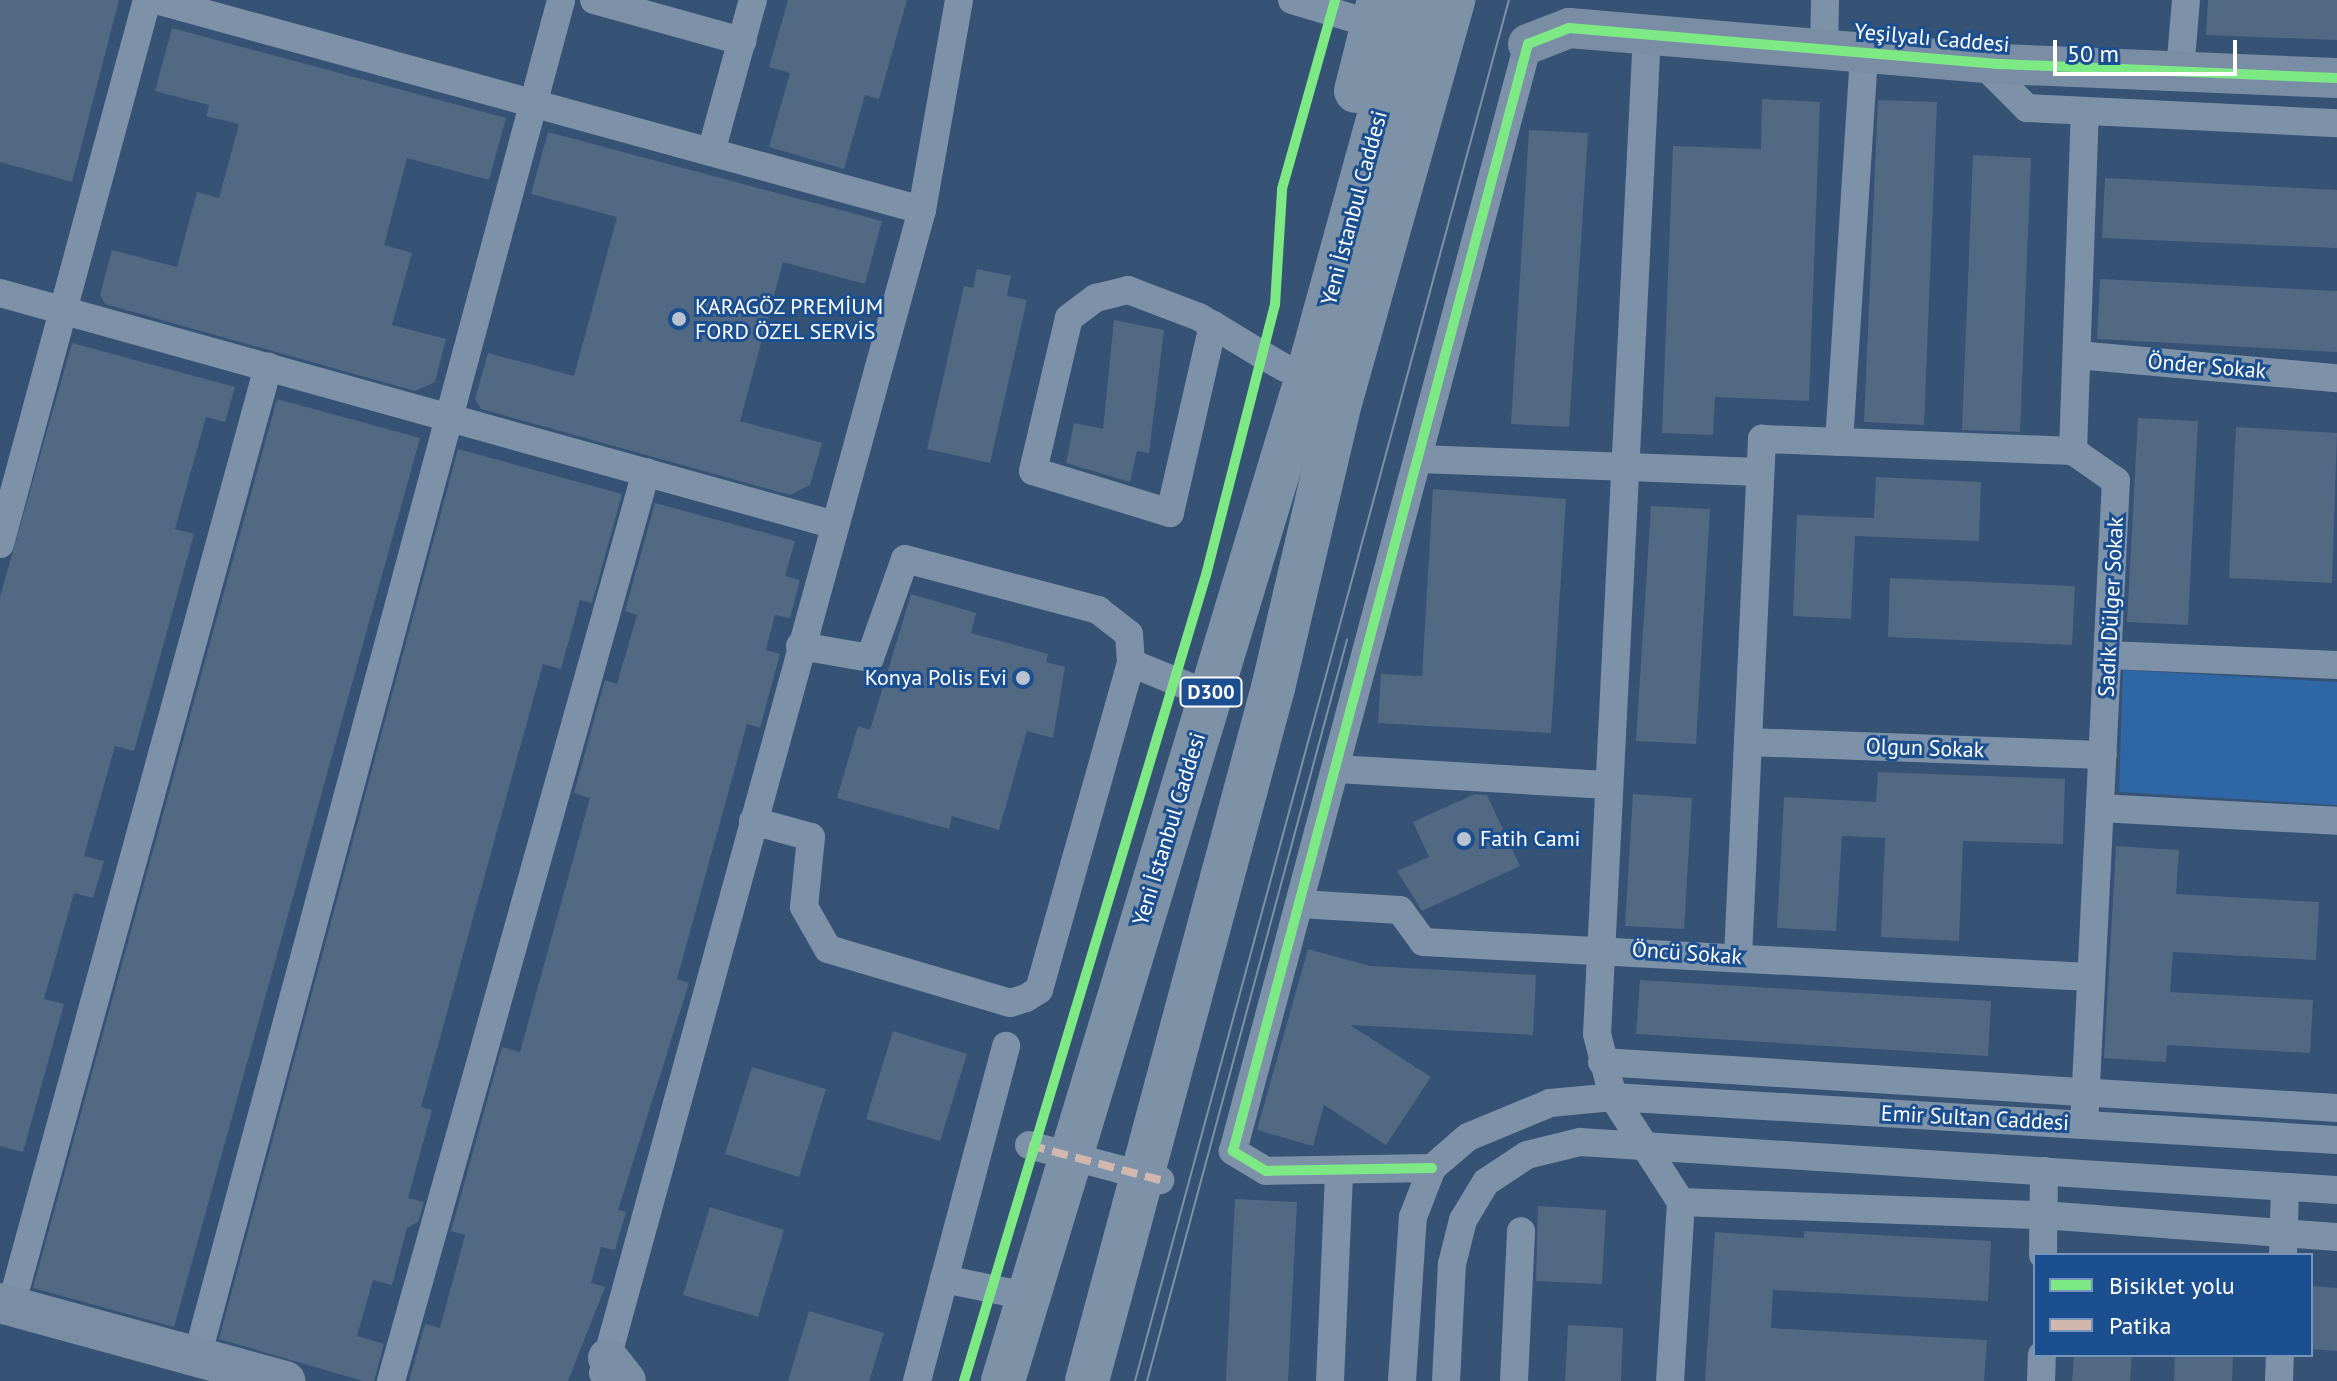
<!DOCTYPE html>
<meta charset="utf-8">
<style>
body{margin:0}
#map{position:relative;width:2337px;height:1381px;overflow:hidden;background:#365274;font-family:"PT Sans",sans-serif}
div>[style]{position:absolute}
[style*='--x']{left:calc(var(--x)*1px);top:calc(var(--y)*1px);width:calc(var(--w)*1px);rotate:calc(var(--a)*1deg)}
.green>*{inset:0;background:#2f66a5}
.building>*{inset:0;background:#526984}
.street>*{height:28px;margin:-14px;padding:0 14px;transform-origin:14px;border-radius:14px;background:#7d92a8}
.secondary>*{height:40px;margin:-20px;padding:0 20px;transform-origin:20px;border-radius:20px;background:#798da4}
.highway>*{height:44px;margin:-22px;padding:0 22px;transform-origin:22px;border-radius:22px;background:#7e92a7}
.tram>*{height:2px;margin:-1px;padding:0 1px;transform-origin:1px;border-radius:1px;background:#7e92a7}
.street-bridge>*{height:28px;margin:-14px;padding:0 14px;transform-origin:14px;border-radius:14px;background:#7d92a8}
.quiet>*{height:8px;margin-top:-4px;transform-origin:0;background:repeating-linear-gradient(90deg,#d1b7ad 0 16px,transparent 0 24px)}
.cycleway>*{height:10px;margin:-5px;padding:0 5px;transform-origin:5px;border-radius:5px;background:#7ce984}
.dots>*{width:22px;height:22px;translate:-50% -50%;box-sizing:border-box;border:4px solid #1b4f8f;border-radius:50%}
span{translate:-50% -50%;white-space:nowrap;text-align:center;line-height:1.15;-webkit-text-stroke:6px #1b4f8f;paint-order:stroke}
.shield-label span{padding:2px 6px;background:#1b4f8f;border:2px solid;border-radius:6px;-webkit-text-stroke-width:0}
.shield-label{font-size:20px;color:#fff;font-weight:700}
.street-label{font-size:22px;color:#fff}
.poi-label{font-size:22px;color:#fff}
.left{translate:0 -50%;text-align:left}
.right{translate:-100% -50%;text-align:right}
.legend{position:absolute;left:2033px;top:1253px;width:280px;height:104px;box-sizing:border-box;background:#1b4f8f;border:2px solid #7695bc;margin:0;padding:10px 14px;list-style:none;font-size:24px;color:#fff}
.legend li{display:flex;align-items:center;gap:16px;height:40px}
.legend b{width:40px;border:2px solid #7695bc}
.scale{position:absolute;left:2053px;top:40px;width:184px;height:36px;box-sizing:border-box;border:4px solid #fff;border-top:0;padding-left:10px;font-size:24px;line-height:28px;white-space:nowrap;color:#fff;-webkit-text-stroke:6px #1b4f8f;paint-order:stroke}
</style>
<div id="map">
<div class="green">
<div style="clip-path:polygon(2123px 670px,2337px 682px,2337px 805px,2119px 792px)"></div>
</div>
<div class="building">
<div style="clip-path:polygon(0 0,119px 0,72px 182px,0 162px)"></div>
<div style="clip-path:polygon(788px 0,907px 0,879px 99px,865px 95px,844px 169px,769px 147px,790px 73px,769px 67px)"></div>
<div style="clip-path:polygon(2208px 0,2337px 0,2337px 40px,2206px 35px)"></div>
<div style="clip-path:polygon(172px 28px,506px 118px,489px 180px,407px 158px,384px 245px,412px 253px,392px 325px,446px 339px,435px 382px,415px 391px,105px 304px,100px 295px,112px 250px,177px 267px,197px 192px,219px 198px,239px 124px,206px 116px,209px 105px,155px 91px)"></div>
<div style="clip-path:polygon(1762px 99px,1820px 102px,1809px 401px,1715px 397px,1713px 435px,1662px 433px,1673px 146px,1761px 149px)"></div>
<div style="clip-path:polygon(1878px 100px,1937px 102px,1924px 425px,1864px 422px)"></div>
<div style="clip-path:polygon(1529px 130px,1588px 133px,1569px 427px,1511px 424px)"></div>
<div style="clip-path:polygon(548px 132px,882px 221px,865px 284px,783px 262px,740px 421px,822px 443px,810px 485px,790px 495px,481px 409px,475px 399px,488px 353px,574px 376px,617px 217px,531px 194px)"></div>
<div style="clip-path:polygon(1973px 155px,2031px 158px,2020px 432px,1962px 430px)"></div>
<div style="clip-path:polygon(2105px 178px,2337px 190px,2337px 248px,2102px 238px)"></div>
<div style="clip-path:polygon(977px 269px,1011px 276px,1007px 296px,1027px 300px,990px 463px,927px 449px,964px 286px,973px 288px)"></div>
<div style="clip-path:polygon(2100px 279px,2337px 291px,2337px 352px,2097px 339px)"></div>
<div style="clip-path:polygon(1114px 320px,1164px 330px,1149px 453px,1137px 451px,1130px 482px,1066px 463px,1074px 423px,1103px 429px)"></div>
<div style="clip-path:polygon(72px 343px,235px 387px,225px 422px,206px 417px,175px 529px,194px 534px,134px 751px,115px 746px,84px 856px,104px 861px,93px 898px,74px 893px,44px 999px,64px 1004px,23px 1152px,0 1146px,0 597px)"></div>
<div style="clip-path:polygon(277px 399px,420px 438px,174px 1327px,33px 1288px)"></div>
<div style="clip-path:polygon(2138px 418px,2198px 421px,2188px 625px,2127px 622px)"></div>
<div style="clip-path:polygon(2236px 427px,2337px 433px,2332px 583px,2229px 578px)"></div>
<div style="clip-path:polygon(458px 449px,622px 494px,592px 603px,580px 600px,561px 669px,543px 664px,421px 1107px,432px 1110px,408px 1198px,424px 1202px,418px 1222px,407px 1228px,392px 1285px,373px 1280px,357px 1336px,384px 1344px,374px 1381px,363px 1381px,219px 1339px)"></div>
<div style="clip-path:polygon(1876px 477px,1981px 482px,1979px 541px,1855px 536px,1851px 619px,1793px 616px,1797px 515px,1874px 518px)"></div>
<div style="clip-path:polygon(1433px 489px,1566px 499px,1551px 733px,1378px 723px,1381px 674px,1422px 676px)"></div>
<div style="clip-path:polygon(655px 503px,795px 541px,785px 576px,800px 580px,790px 618px,775px 615px,766px 650px,780px 654px,760px 728px,747px 724px,677px 979px,689px 983px,618px 1210px,626px 1212px,615px 1250px,601px 1247px,591px 1283px,605px 1287px,568px 1381px,409px 1381px,425px 1324px,440px 1328px,465px 1235px,451px 1231px,502px 1047px,520px 1052px,590px 798px,574px 793px,605px 680px,617px 684px,637px 615px,625px 611px)"></div>
<div style="clip-path:polygon(1651px 506px,1710px 509px,1696px 744px,1636px 741px)"></div>
<div style="clip-path:polygon(1890px 578px,2075px 586px,2072px 645px,1888px 637px)"></div>
<div style="clip-path:polygon(911px 594px,976px 613px,971px 633px,1048px 654px,1046px 662px,1065px 667px,1053px 738px,1027px 731px,999px 830px,952px 816px,949px 829px,837px 798px,858px 726px,870px 730px)"></div>
<div style="clip-path:polygon(1878px 772px,2065px 779px,2063px 844px,1963px 841px,1959px 941px,1881px 937px,1885px 838px,1842px 836px,1836px 931px,1777px 928px,1784px 797px,1876px 802px)"></div>
<div style="clip-path:polygon(1475px 794px,1487px 795px,1520px 866px,1422px 911px,1397px 871px,1429px 857px,1413px 822px)"></div>
<div style="clip-path:polygon(1633px 794px,1692px 798px,1684px 929px,1625px 926px)"></div>
<div style="clip-path:polygon(2116px 846px,2179px 850px,2176px 894px,2319px 902px,2316px 960px,2173px 952px,2170px 992px,2313px 1000px,2310px 1053px,2167px 1045px,2166px 1062px,2104px 1058px)"></div>
<div style="clip-path:polygon(1308px 949px,1370px 966px,1536px 975px,1533px 1035px,1350px 1025px,1431px 1077px,1386px 1145px,1324px 1105px,1313px 1146px,1257px 1130px)"></div>
<div style="clip-path:polygon(1640px 980px,1991px 1001px,1988px 1056px,1636px 1034px)"></div>
<div style="clip-path:polygon(893px 1031px,967px 1054px,940px 1141px,866px 1119px)"></div>
<div style="clip-path:polygon(752px 1067px,826px 1089px,799px 1177px,725px 1154px)"></div>
<div style="clip-path:polygon(1235px 1199px,1297px 1202px,1288px 1381px,1226px 1381px)"></div>
<div style="clip-path:polygon(1538px 1206px,1606px 1210px,1602px 1284px,1536px 1281px)"></div>
<div style="clip-path:polygon(710px 1207px,784px 1230px,758px 1317px,683px 1295px)"></div>
<div style="clip-path:polygon(1804px 1231px,1991px 1241px,1988px 1301px,1773px 1290px,1771px 1328px,1987px 1340px,1984px 1381px,1705px 1381px,1715px 1232px,1804px 1238px)"></div>
<div style="clip-path:polygon(2311px 1286px,2337px 1288px,2337px 1351px,2311px 1349px)"></div>
<div style="clip-path:polygon(809px 1311px,884px 1333px,869px 1381px,788px 1381px)"></div>
<div style="clip-path:polygon(1568px 1325px,1623px 1328px,1621px 1381px,1565px 1381px)"></div>
<div style="clip-path:polygon(2074px 1355px,2132px 1355px,2130px 1381px,2072px 1381px)"></div>
<div style="clip-path:polygon(2175px 1355px,2233px 1355px,2232px 1381px,2174px 1381px)"></div>
</div>
<div class="street">
<div style="--x:156;--y:0;--w:794;--a:15.33"></div>
<div style="--x:594;--y:0;--w:154;--a:15.5"></div>
<div style="--x:1292;--y:0;--w:84;--a:16.7"></div>
<div style="--x:1647;--y:34;--w:1001;--a:92.86"></div>
<div style="--x:1597;--y:1034;--w:65;--a:75.7"></div>
<div style="--x:1613;--y:1097;--w:125;--a:57.1"></div>
<div style="--x:1681;--y:1202;--w:179;--a:93.5"></div>
<div style="--x:1824;--y:49;--w:49;--a:-88.8"></div>
<div style="--x:1982;--y:63;--w:64;--a:45"></div>
<div style="--x:2027;--y:108;--w:310;--a:2.8"></div>
<div style="--x:2180;--y:71;--w:71;--a:-85.2"></div>
<div style="--x:711;--y:152;--w:158;--a:-74.6"></div>
<div style="--x:0;--y:293;--w:867;--a:15.53"></div>
<div style="--x:1213;--y:325;--w:193;--a:102.9"></div>
<div style="--x:1170;--y:513;--w:143;--a:-163"></div>
<div style="--x:1033;--y:471;--w:157;--a:-76.8"></div>
<div style="--x:1069;--y:318;--w:34;--a:-37"></div>
<div style="--x:1096;--y:298;--w:33;--a:-14"></div>
<div style="--x:1128;--y:290;--w:76;--a:20.8"></div>
<div style="--x:1199;--y:317;--w:16;--a:30"></div>
<div style="--x:1213;--y:325;--w:54;--a:31.3"></div>
<div style="--x:1259;--y:353;--w:30;--a:30"></div>
<div style="--x:2077;--y:355;--w:261;--a:5.1"></div>
<div style="--x:1839;--y:442;--w:391;--a:-86.3"></div>
<div style="--x:1419;--y:459;--w:341;--a:2.2"></div>
<div style="--x:0;--y:544;--w:564;--a:-74.88"></div>
<div style="--x:800;--y:646;--w:71;--a:9.7"></div>
<div style="--x:870;--y:658;--w:105;--a:-70.5"></div>
<div style="--x:905;--y:559;--w:200;--a:14.8"></div>
<div style="--x:1098;--y:610;--w:39;--a:38"></div>
<div style="--x:1129;--y:634;--w:29;--a:86"></div>
<div style="--x:1131;--y:663;--w:85;--a:22.1"></div>
<div style="--x:2109;--y:655;--w:228;--a:2.5"></div>
<div style="--x:1748;--y:742;--w:355;--a:2.1"></div>
<div style="--x:1337;--y:769;--w:272;--a:3.4"></div>
<div style="--x:2100;--y:808;--w:237;--a:3.1"></div>
<div style="--x:753;--y:821;--w:60;--a:15.4"></div>
<div style="--x:811;--y:837;--w:70;--a:95.7"></div>
<div style="--x:804;--y:907;--w:48;--a:60.3"></div>
<div style="--x:828;--y:949;--w:190;--a:16.5"></div>
<div style="--x:1010;--y:1003;--w:17;--a:-17"></div>
<div style="--x:1026;--y:998;--w:15;--a:-32"></div>
<div style="--x:1039;--y:990;--w:340;--a:-74.3"></div>
<div style="--x:1300;--y:904;--w:100;--a:3.4"></div>
<div style="--x:1400;--y:910;--w:39;--a:54"></div>
<div style="--x:1423;--y:942;--w:668;--a:3"></div>
<div style="--x:1738;--y:956;--w:518;--a:-87.34"></div>
<div style="--x:1762;--y:439;--w:311;--a:2.2"></div>
<div style="--x:1602;--y:1062;--w:736;--a:3.58"></div>
<div style="--x:2084;--y:1125;--w:645;--a:-87.16"></div>
<div style="--x:2116;--y:481;--w:52;--a:-145.1"></div>
<div style="--x:2073;--y:451;--w:340;--a:-88"></div>
<div style="--x:1432;--y:1168;--w:166;--a:179"></div>
<div style="--x:1266;--y:1171;--w:39;--a:-149"></div>
<div style="--x:1233;--y:1151;--w:1146;--a:-75.08"></div>
<div style="--x:1681;--y:1202;--w:362;--a:2.1"></div>
<div style="--x:2043;--y:1215;--w:295;--a:4.3"></div>
<div style="--x:2043;--y:1255;--w:84;--a:-89.3"></div>
<div style="--x:2283;--y:1255;--w:68;--a:-88.3"></div>
<div style="--x:944;--y:1279;--w:84;--a:11.7"></div>
<div style="--x:11;--y:1306;--w:974;--a:-74.69"></div>
<div style="--x:197;--y:1357;--w:1405;--a:-74.98"></div>
<div style="--x:603;--y:1373;--w:1206;--a:-74.66"></div>
<div style="--x:922;--y:210;--w:213;--a:-80"></div>
<div style="--x:391;--y:1381;--w:944;--a:-74.33"></div>
<div style="--x:917;--y:1381;--w:347;--a:-75.1"></div>
<div style="--x:1330;--y:1381;--w:210;--a:-87.5"></div>
<div style="--x:1402;--y:1381;--w:164;--a:-86.2"></div>
<div style="--x:1413;--y:1217;--w:53;--a:-68.8"></div>
<div style="--x:1432;--y:1168;--w:48;--a:-40.7"></div>
<div style="--x:1468;--y:1137;--w:89;--a:-22.5"></div>
<div style="--x:1550;--y:1103;--w:63;--a:-5.4"></div>
<div style="--x:1613;--y:1097;--w:725;--a:3.4"></div>
<div style="--x:1446;--y:1381;--w:117;--a:-87.1"></div>
<div style="--x:1452;--y:1264;--w:45;--a:-76"></div>
<div style="--x:1463;--y:1220;--w:44;--a:-58.8"></div>
<div style="--x:1486;--y:1182;--w:49;--a:-33.4"></div>
<div style="--x:1527;--y:1155;--w:55;--a:-13.8"></div>
<div style="--x:1580;--y:1142;--w:759;--a:3.63"></div>
<div style="--x:1514;--y:1381;--w:150;--a:-87.3"></div>
<div style="--x:2041;--y:1381;--w:26;--a:-88"></div>
<div style="--x:2279;--y:1381;--w:26;--a:-88"></div>
</div>
<div class="secondary">
<div style="--x:1528;--y:44;--w:44;--a:-21.3"></div>
<div style="--x:1569;--y:28;--w:433;--a:4.8"></div>
<div style="--x:2001;--y:64;--w:336;--a:2.4"></div>
<div style="--x:0;--y:1303;--w:296;--a:15.3"></div>
<div style="--x:608;--y:1358;--w:29;--a:52"></div>
</div>
<div class="highway">
<div style="--x:1356;--y:91;--w:94;--a:-75.8"></div>
<div style="--x:1003;--y:1381;--w:1056;--a:-73.16"></div>
<div style="--x:1309;--y:370;--w:384;--a:-74.6"></div>
<div style="--x:1087;--y:1381;--w:718;--a:-74.98"></div>
<div style="--x:1273;--y:688;--w:293;--a:-76.8"></div>
<div style="--x:1340;--y:403;--w:419;--a:-74.3"></div>
</div>
<div class="tram">
<div style="--x:1135;--y:1381;--w:1431;--a:-74.85"></div>
<div style="--x:1147;--y:1381;--w:768;--a:-74.9"></div>
</div>
<div class="street-bridge">
<div style="--x:1029;--y:1145;--w:136;--a:15"></div>
</div>
<div class="quiet">
<div style="--x:1029;--y:1145;--w:136;--a:15"></div>
</div>
<div class="cycleway">
<div style="--x:1432;--y:1168;--w:166;--a:179"></div>
<div style="--x:1266;--y:1171;--w:39;--a:-149"></div>
<div style="--x:1233;--y:1151;--w:1146;--a:-75.08"></div>
<div style="--x:1528;--y:44;--w:44;--a:-21.3"></div>
<div style="--x:1569;--y:28;--w:433;--a:4.8"></div>
<div style="--x:2001;--y:64;--w:336;--a:2.4"></div>
<div style="--x:964;--y:1381;--w:842;--a:-73.29"></div>
<div style="--x:1206;--y:575;--w:279;--a:-75.7"></div>
<div style="--x:1275;--y:305;--w:116;--a:-86.5"></div>
<div style="--x:1282;--y:189;--w:196;--a:-74.3"></div>
</div>
<div class="dots">
<div style="left:679px;top:319px;background:#b9c2ce"></div>
<div style="left:1023px;top:678px;background:#b9c2ce"></div>
<div style="left:1464px;top:839px;background:#b9c2ce"></div>
</div>
<div class="shield-label">
<span style="left:1211px;top:692px">D300</span>
</div>
<div class="street-label">
<span style="left:1932px;top:38px;rotate:5deg">Yeşilyalı Caddesi</span>
<span style="left:1354px;top:208px;rotate:-75deg">Yeni İstanbul Caddesi</span>
<span style="left:2207px;top:366px;rotate:5deg">Önder Sokak</span>
<span style="left:2111px;top:607px;rotate:-87deg">Sadık Dülger Sokak</span>
<span style="left:1925px;top:748px;rotate:2deg">Olgun Sokak</span>
<span style="left:1169px;top:829px;rotate:-73deg">Yeni İstanbul Caddesi</span>
<span style="left:1687px;top:953px;rotate:4deg">Öncü Sokak</span>
<span style="left:1975px;top:1118px;rotate:3deg">Emir Sultan Caddesi</span>
</div>
<div class="poi-label">
<span class="left" style="left:695px;top:319px">KARAGÖZ PREMİUM<br>FORD ÖZEL SERVİS</span>
<span class="right" style="left:1007px;top:678px">Konya Polis Evi</span>
<span class="left" style="left:1480px;top:839px">Fatih Cami</span>
</div>
<ul class="legend">
<li><b style="height:10px;background:#7ce984"></b>Bisiklet yolu</li>
<li><b style="height:10px;background:#d1b7ad"></b>Patika</li>
</ul>
<div class="scale">50 m</div>
</div>
